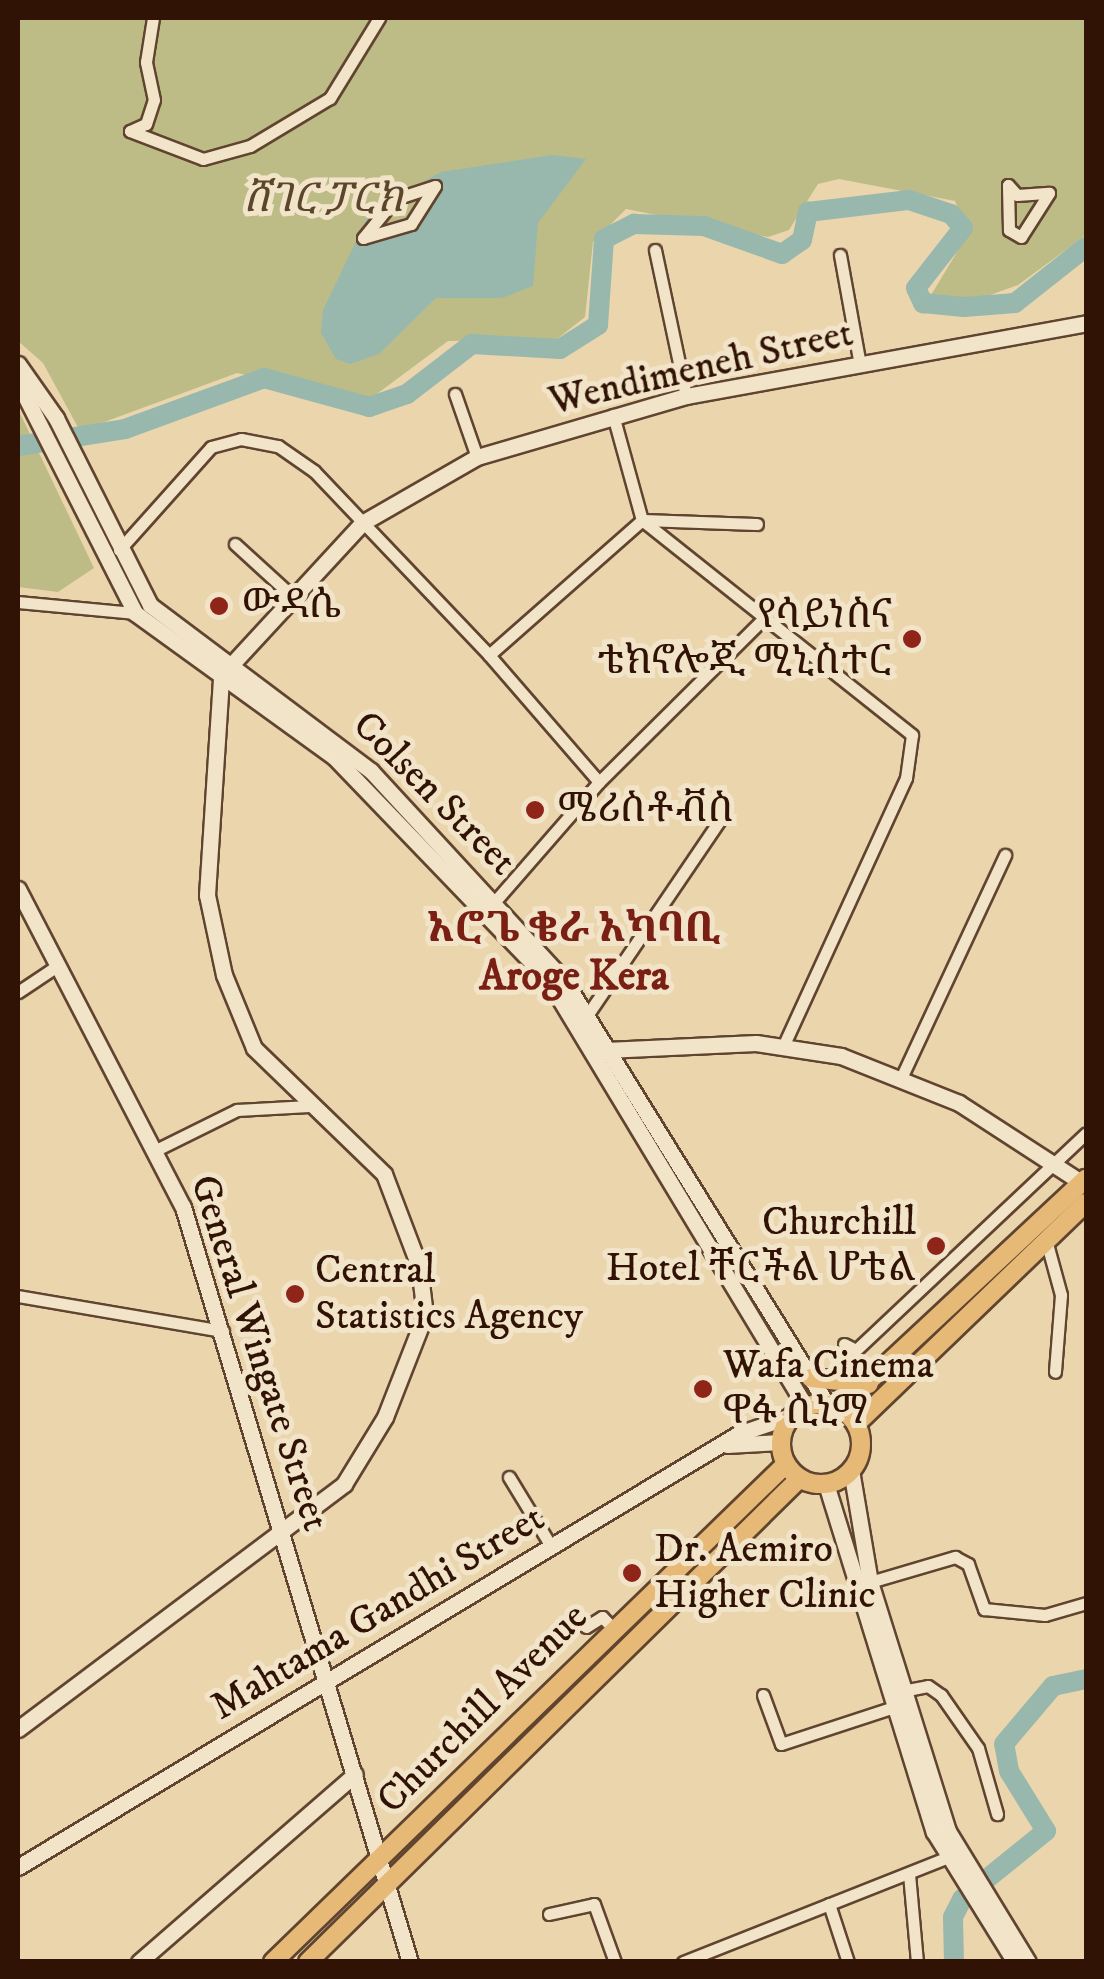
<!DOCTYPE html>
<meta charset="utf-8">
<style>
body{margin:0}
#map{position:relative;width:1104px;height:1979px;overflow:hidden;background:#ebd5ac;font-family:"IM FELL DW Pica","Noto Serif Ethiopic",serif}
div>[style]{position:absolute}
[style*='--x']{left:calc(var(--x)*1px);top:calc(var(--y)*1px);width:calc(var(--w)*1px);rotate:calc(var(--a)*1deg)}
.green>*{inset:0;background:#bdbc86}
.water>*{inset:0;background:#98b8ad}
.river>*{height:20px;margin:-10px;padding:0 10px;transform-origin:10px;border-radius:10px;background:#98b8ad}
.roads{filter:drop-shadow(2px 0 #604430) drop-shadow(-2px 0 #604430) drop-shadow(0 2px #604430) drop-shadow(0 -2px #604430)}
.street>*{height:11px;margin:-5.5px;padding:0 5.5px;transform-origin:5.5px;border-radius:5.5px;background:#f2e4c9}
.secondary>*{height:15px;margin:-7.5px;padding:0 7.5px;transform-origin:7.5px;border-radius:7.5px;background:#f2e4c9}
.primary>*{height:18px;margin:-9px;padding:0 9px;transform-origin:9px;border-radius:9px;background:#e6ba76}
.primary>.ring{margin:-9px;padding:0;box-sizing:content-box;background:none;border:18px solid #e6ba76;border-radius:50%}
.dots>*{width:28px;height:28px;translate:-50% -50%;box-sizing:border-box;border:5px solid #f2e4c9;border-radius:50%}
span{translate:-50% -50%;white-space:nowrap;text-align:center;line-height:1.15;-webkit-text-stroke:10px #f2e4c9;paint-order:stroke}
.park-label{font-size:40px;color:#5b462c;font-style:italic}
.street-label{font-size:40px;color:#311306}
.poi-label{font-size:40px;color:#311306}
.left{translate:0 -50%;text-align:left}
.right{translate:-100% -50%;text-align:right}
.neighbourhood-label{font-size:42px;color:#7a1f14;font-weight:700}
.frame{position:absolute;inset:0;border:20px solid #311306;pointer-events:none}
</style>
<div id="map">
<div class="green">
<div style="clip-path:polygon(18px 18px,1086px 18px,1086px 235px,1018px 285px,965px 304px,931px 295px,968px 234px,955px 201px,839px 179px,818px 184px,789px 230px,768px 237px,626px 209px,593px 242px,585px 317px,557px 339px,448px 341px,366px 402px,237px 373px,80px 431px,43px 363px,18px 341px)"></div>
<div style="clip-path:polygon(18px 409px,94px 568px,58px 592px,18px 587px)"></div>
</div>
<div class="water">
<div style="clip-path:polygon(evenodd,553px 155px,586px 159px,538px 223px,533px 286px,502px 298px,436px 298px,379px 354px,350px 364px,336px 359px,321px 333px,323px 310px,371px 210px,441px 172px,553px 155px,434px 186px,411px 224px,366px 242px,394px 199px,434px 186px)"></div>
</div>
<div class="river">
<div style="--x:18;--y:446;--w:108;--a:-9"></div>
<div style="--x:125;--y:429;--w:148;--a:-20.1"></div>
<div style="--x:264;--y:378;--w:109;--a:15.4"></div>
<div style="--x:369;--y:407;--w:40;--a:-18.9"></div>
<div style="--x:407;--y:394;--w:82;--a:-37.6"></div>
<div style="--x:472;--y:344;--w:88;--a:3.3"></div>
<div style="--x:560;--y:349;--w:45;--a:-32.3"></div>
<div style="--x:598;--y:325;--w:86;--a:-86"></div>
<div style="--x:604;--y:239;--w:34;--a:-27"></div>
<div style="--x:634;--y:224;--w:70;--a:1.6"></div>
<div style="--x:704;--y:226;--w:83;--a:19.7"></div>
<div style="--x:782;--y:254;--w:24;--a:-35"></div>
<div style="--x:802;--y:240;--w:29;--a:-78"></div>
<div style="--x:808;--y:212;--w:102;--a:-6.8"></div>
<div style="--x:909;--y:200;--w:44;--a:18.4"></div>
<div style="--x:951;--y:214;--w:18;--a:49"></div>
<div style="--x:963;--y:228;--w:76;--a:128.1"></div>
<div style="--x:916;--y:288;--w:17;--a:65"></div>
<div style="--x:923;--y:303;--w:41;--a:5.6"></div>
<div style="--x:964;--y:307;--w:51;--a:-4.5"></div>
<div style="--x:1015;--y:303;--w:90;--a:-38.3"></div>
<div style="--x:954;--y:1962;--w:45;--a:-91.3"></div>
<div style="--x:953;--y:1917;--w:20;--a:-63"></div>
<div style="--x:962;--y:1899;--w:108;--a:-39"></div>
<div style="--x:1046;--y:1831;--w:70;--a:-121.7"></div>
<div style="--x:1009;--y:1771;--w:27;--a:-100"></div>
<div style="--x:1004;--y:1744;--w:76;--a:-49.8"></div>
<div style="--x:1053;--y:1686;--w:34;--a:-12"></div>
</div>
<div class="roads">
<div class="street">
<div style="--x:130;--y:131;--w:78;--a:21"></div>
<div style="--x:203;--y:159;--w:49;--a:-15.5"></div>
<div style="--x:250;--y:146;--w:93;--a:-31"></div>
<div style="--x:330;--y:98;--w:94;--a:-58.5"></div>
<div style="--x:130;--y:131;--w:17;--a:-24"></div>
<div style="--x:146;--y:124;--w:25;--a:-72"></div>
<div style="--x:154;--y:100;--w:39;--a:-102"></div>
<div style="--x:146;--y:62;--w:45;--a:-81"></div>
<div style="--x:1008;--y:185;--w:13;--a:48"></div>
<div style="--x:1017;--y:195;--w:32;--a:-4"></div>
<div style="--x:1049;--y:193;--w:52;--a:122.5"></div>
<div style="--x:1021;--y:237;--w:14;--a:-150"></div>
<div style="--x:1009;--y:230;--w:45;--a:-91.3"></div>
<div style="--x:435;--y:186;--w:45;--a:122.3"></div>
<div style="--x:411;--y:224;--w:50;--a:163.7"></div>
<div style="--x:363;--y:238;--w:50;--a:-50.6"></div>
<div style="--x:395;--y:199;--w:42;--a:-18"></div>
<div style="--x:655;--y:250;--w:149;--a:78"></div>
<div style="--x:840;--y:255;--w:112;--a:79.7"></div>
<div style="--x:455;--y:394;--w:67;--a:70.8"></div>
<div style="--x:613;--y:415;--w:109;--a:74.6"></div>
<div style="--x:642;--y:520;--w:115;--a:2"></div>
<div style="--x:235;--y:544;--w:77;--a:42.4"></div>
<div style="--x:119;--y:550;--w:138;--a:-48.2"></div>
<div style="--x:211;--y:447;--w:31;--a:-15"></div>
<div style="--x:241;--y:439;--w:38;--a:11"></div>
<div style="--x:278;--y:446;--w:44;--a:34.8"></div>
<div style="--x:314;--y:471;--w:254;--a:46.4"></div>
<div style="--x:489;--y:655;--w:204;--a:-41.4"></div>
<div style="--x:642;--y:520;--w:345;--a:38.5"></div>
<div style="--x:912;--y:735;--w:43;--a:97.9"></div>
<div style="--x:906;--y:778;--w:294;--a:114.6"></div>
<div style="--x:18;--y:602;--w:118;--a:5.4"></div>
<div style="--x:489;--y:655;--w:168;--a:49.1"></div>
<div style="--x:599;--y:782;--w:157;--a:131.1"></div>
<div style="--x:599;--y:782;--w:238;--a:-44.8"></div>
<div style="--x:18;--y:992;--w:47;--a:-33.7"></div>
<div style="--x:588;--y:1014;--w:237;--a:-55.8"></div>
<div style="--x:902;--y:1076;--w:244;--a:-65"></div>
<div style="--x:154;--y:1151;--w:93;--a:-26.3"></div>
<div style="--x:237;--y:1110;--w:72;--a:-3.2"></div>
<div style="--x:1046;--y:1240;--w:57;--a:74.7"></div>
<div style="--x:1061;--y:1295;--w:77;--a:94.5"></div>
<div style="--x:18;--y:1296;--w:208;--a:9.7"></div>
<div style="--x:844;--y:1344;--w:13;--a:27"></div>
<div style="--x:856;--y:1350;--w:316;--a:-43.3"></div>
<div style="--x:509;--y:1477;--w:81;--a:58.7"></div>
<div style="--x:870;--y:1582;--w:89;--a:-16.4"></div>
<div style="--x:955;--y:1557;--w:15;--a:28"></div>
<div style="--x:968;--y:1564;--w:48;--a:70.4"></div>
<div style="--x:984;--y:1609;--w:61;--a:5.6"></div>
<div style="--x:1045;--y:1615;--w:43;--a:-16.3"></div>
<div style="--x:586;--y:1627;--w:19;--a:-32"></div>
<div style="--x:602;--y:1617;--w:16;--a:45"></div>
<div style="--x:902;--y:1691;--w:26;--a:-11"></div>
<div style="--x:928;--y:1686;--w:16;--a:35"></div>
<div style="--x:941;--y:1695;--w:65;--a:55.1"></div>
<div style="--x:978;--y:1748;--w:69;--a:73.9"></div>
<div style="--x:763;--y:1695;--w:52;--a:69.8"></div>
<div style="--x:781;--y:1744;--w:119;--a:-18.1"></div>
<div style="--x:909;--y:1874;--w:88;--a:84.8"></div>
<div style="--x:829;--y:1904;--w:61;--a:71.9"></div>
<div style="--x:549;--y:1914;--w:46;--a:-12.5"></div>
<div style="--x:594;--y:1904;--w:62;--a:70.1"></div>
<div style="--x:683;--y:1962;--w:283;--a:-21.6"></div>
</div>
<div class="secondary">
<div style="--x:18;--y:364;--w:66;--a:54.9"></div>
<div style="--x:56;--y:418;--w:209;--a:63.3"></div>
<div style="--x:150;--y:605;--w:276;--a:36.9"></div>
<div style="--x:371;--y:771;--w:284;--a:47.3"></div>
<div style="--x:564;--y:980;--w:499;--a:58.2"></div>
<div style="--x:18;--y:382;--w:259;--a:63.1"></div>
<div style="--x:135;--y:613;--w:247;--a:35.9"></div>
<div style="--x:335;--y:758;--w:306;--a:46.1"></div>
<div style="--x:547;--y:978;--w:500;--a:58.9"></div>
<div style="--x:18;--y:889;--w:358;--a:62.6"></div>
<div style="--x:183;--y:1207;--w:788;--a:73.27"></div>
<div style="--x:606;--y:1050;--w:150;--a:-2.7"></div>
<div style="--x:756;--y:1043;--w:86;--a:8.7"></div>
<div style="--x:841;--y:1056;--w:127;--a:21.7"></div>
<div style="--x:959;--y:1103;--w:147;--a:33"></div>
<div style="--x:727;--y:1445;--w:53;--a:-3.2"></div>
<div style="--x:851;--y:1470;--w:114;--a:80.4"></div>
<div style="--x:870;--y:1582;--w:261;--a:72.6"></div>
<div style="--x:948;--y:1831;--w:153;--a:58.6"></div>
<div style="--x:826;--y:1484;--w:364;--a:72.8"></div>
<div style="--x:934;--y:1832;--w:153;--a:58.1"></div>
<div style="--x:18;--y:1729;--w:408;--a:-36.9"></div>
<div style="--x:344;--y:1484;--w:79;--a:-58.5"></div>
<div style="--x:385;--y:1417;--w:110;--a:-68.6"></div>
<div style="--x:425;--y:1315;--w:49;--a:-97"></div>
<div style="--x:419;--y:1266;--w:98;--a:-110.8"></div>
<div style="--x:384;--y:1174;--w:181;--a:-135.9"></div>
<div style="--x:254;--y:1048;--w:79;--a:-112.3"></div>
<div style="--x:224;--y:975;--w:82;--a:-102"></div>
<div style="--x:207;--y:895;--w:219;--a:-86.3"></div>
<div style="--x:221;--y:676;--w:208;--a:-47.3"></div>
<div style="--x:362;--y:523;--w:133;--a:-29.9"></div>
<div style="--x:477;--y:457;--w:218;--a:-16.3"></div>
<div style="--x:686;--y:396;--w:407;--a:-10.3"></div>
<div style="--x:18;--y:1867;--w:840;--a:-31.02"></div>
<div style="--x:738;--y:1434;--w:56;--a:-18.8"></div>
<div style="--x:139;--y:1962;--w:286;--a:-41"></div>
</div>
<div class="primary">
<div style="--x:811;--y:1378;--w:58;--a:5.9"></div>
<div class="ring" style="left:781px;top:1404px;width:62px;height:62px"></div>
<div style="--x:840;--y:1408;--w:336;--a:-43"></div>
<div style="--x:856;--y:1424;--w:319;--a:-43.9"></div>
<div style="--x:273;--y:1962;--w:715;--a:-44.15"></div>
<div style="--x:308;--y:1962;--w:690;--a:-44.53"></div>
</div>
</div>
<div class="dots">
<div style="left:219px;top:606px;background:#8f2418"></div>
<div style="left:912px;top:639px;background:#8f2418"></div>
<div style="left:535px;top:810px;background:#8f2418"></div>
<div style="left:936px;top:1246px;background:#8f2418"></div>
<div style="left:295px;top:1294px;background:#8f2418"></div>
<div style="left:703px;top:1389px;background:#8f2418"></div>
<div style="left:632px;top:1573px;background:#8f2418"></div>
</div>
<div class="park-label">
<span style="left:323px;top:200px">ሸገር ፓርክ</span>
</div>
<div class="street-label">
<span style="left:701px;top:368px;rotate:-13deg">Wendimeneh Street</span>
<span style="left:434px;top:794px;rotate:45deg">Colsen Street</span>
<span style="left:259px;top:1353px;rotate:72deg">General Wingate Street</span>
<span style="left:378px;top:1613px;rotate:-31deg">Mahtama Gandhi Street</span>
<span style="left:483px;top:1709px;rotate:-45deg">Churchill Avenue</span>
</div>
<div class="poi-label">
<span class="left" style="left:242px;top:606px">ውዳሴ</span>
<span class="right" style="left:892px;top:639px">የሳይነስና<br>ቴክኖሎጂ ሚኒስተር</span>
<span class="left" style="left:558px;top:810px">ሜሪስቶቭስ</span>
<span class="right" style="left:916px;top:1246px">Churchill<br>Hotel ቸርችል ሆቴል</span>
<span class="left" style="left:315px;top:1294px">Central<br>Statistics Agency</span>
<span class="left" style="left:723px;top:1389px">Wafa Cinema<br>ዋፋ ሲኒማ</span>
<span class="left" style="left:654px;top:1573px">Dr. Aemiro<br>Higher Clinic</span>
</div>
<div class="neighbourhood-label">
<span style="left:574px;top:953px">አሮጌ ቄራ አካባቢ<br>Aroge Kera</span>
</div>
<div class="frame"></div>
</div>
